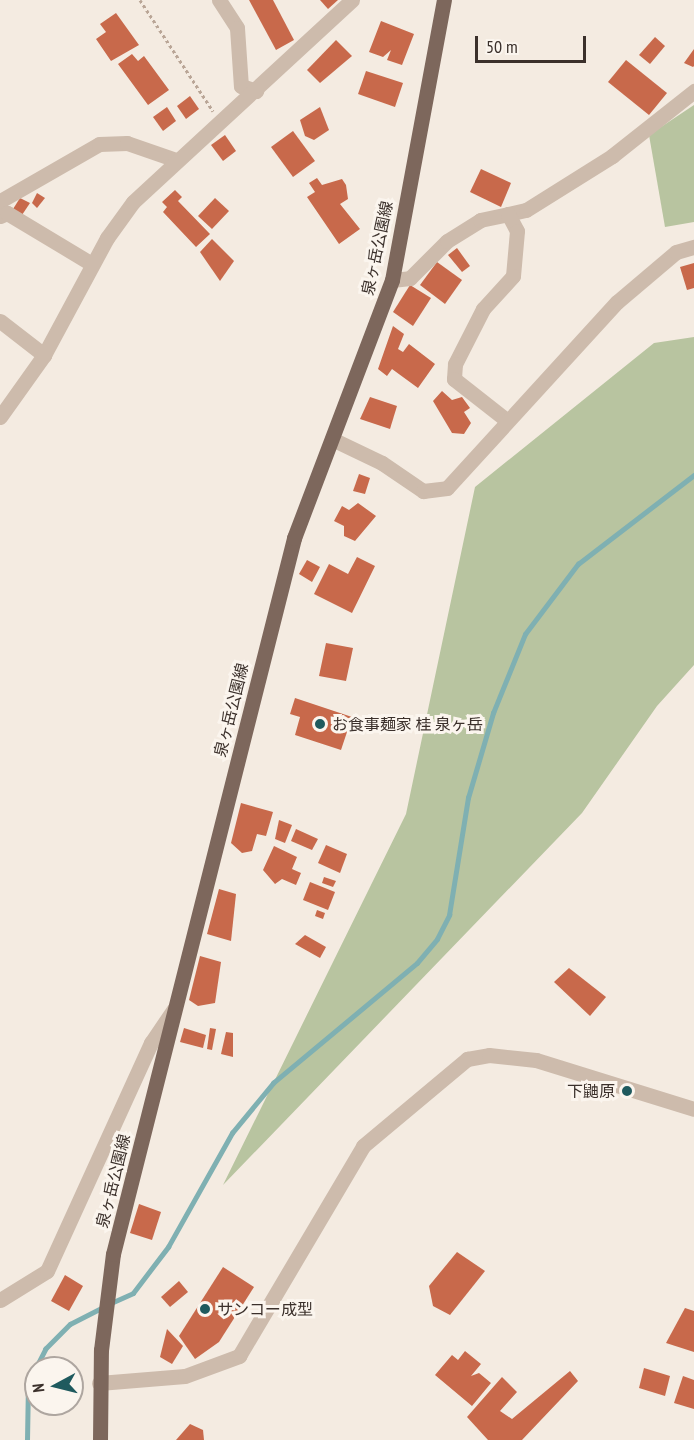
<!DOCTYPE html>
<meta charset="utf-8">
<style>
body{margin:0}
#map{position:relative;width:694px;height:1440px;overflow:hidden;background:#f4ebe1;font-family:"PT Sans Narrow","Noto Sans JP",sans-serif}
div>[style]{position:absolute}
[style*='--x']{left:calc(var(--x)*1px);top:calc(var(--y)*1px);width:calc(var(--w)*1px);rotate:calc(var(--a)*1deg)}
.green>*{inset:0;background:#b8c4a0}
.stream>*{height:4.5px;margin:-2.25px;padding:0 2.25px;transform-origin:2.25px;border-radius:2.25px;background:#7fb0b2}
.building>*{inset:0;background:#c8694b}
.path>*{height:3px;margin-top:-1.5px;transform-origin:0;background:repeating-linear-gradient(90deg,#b9a596 0 3px,transparent 0 6px)}
.minor>*{height:15px;margin:-7.5px;padding:0 7.5px;transform-origin:7.5px;border-radius:7.5px;background:#cdbbac}
.major>*{height:15px;margin:-7.5px;padding:0 7.5px;transform-origin:7.5px;border-radius:7.5px;background:#7d675c}
.dots>*{width:16px;height:16px;translate:-50% -50%;box-sizing:border-box;border:3px solid #fbf5ee;border-radius:50%}
span{translate:-50% -50%;white-space:nowrap;text-align:center;line-height:1.15;-webkit-text-stroke:6px #fbf5ee;paint-order:stroke}
.street-label{font-size:16px;color:#3b302b}
.poi-label{font-size:16px;color:#3b302b}
.left{translate:0 -50%;text-align:left}
.right{translate:-100% -50%;text-align:right}
.north{position:absolute;left:24px;top:1356px;width:60px;height:60px;box-sizing:border-box;background:#fbf5ee;border:2px solid #aea6a0;border-radius:50%;rotate:263deg;font-size:16px;font-weight:700;line-height:24px;text-align:center;color:#3b302b}
.north::after{content:'';display:block;margin:auto;width:21px;height:27px;background:#1f5a5e;clip-path:polygon(50% 0,100% 100%,50% 72%,0 100%)}
.scale{position:absolute;left:475px;top:36px;width:111px;height:27px;box-sizing:border-box;border:3px solid #3b302b;border-top:0;padding-left:8px;font-size:18px;line-height:21px;white-space:nowrap;color:#3b302b;-webkit-text-stroke:4px #fbf5ee;paint-order:stroke}
</style>
<div id="map">
<div class="green">
<div style="clip-path:polygon(694px 105px,694px 222px,665px 227px,649px 135px)"></div>
<div style="clip-path:polygon(694px 337px,694px 665px,657px 706px,582px 813px,223px 1185px,406px 814px,475px 487px,654px 343px)"></div>
</div>
<div class="stream">
<div style="--x:111;--y:1303;--w:24;--a:-24"></div>
<div style="--x:133;--y:1293;--w:58;--a:-52.7"></div>
<div style="--x:168;--y:1247;--w:131;--a:-60.7"></div>
<div style="--x:232;--y:1133;--w:65;--a:-50.6"></div>
<div style="--x:273;--y:1083;--w:187;--a:-39.8"></div>
<div style="--x:417;--y:963;--w:31;--a:-50"></div>
<div style="--x:437;--y:939;--w:27;--a:-63"></div>
<div style="--x:449;--y:915;--w:119;--a:-80.8"></div>
<div style="--x:468;--y:798;--w:89;--a:-73.6"></div>
<div style="--x:493;--y:713;--w:85;--a:-67.9"></div>
<div style="--x:525;--y:634;--w:88;--a:-52.9"></div>
<div style="--x:578;--y:564;--w:146;--a:-37.5"></div>
<div style="--x:27;--y:1440;--w:57;--a:-89"></div>
<div style="--x:28;--y:1383;--w:38;--a:-63"></div>
<div style="--x:45;--y:1349;--w:35;--a:-45"></div>
<div style="--x:70;--y:1324;--w:38;--a:-27"></div>
</div>
<div class="building">
<div style="clip-path:polygon(249px 0,273px 0,294px 40px,276px 50px)"></div>
<div style="clip-path:polygon(320px 0,338px 0,328px 9px)"></div>
<div style="clip-path:polygon(116px 13px,139px 45px,111px 61px,96px 39px,106px 32px,100px 24px)"></div>
<div style="clip-path:polygon(381px 21px,414px 34px,402px 65px,387px 60px,391px 50px,383px 57px,369px 52px)"></div>
<div style="clip-path:polygon(655px 37px,665px 46px,650px 64px,639px 55px)"></div>
<div style="clip-path:polygon(336px 40px,352px 56px,320px 83px,307px 70px)"></div>
<div style="clip-path:polygon(694px 49px,694px 66px,693px 67px,684px 63px)"></div>
<div style="clip-path:polygon(132px 54px,138px 61px,144px 56px,169px 90px,148px 105px,118px 64px)"></div>
<div style="clip-path:polygon(626px 60px,667px 93px,649px 115px,608px 82px)"></div>
<div style="clip-path:polygon(366px 71px,403px 83px,395px 107px,358px 94px)"></div>
<div style="clip-path:polygon(190px 96px,199px 109px,186px 119px,177px 106px)"></div>
<div style="clip-path:polygon(167px 107px,176px 121px,163px 131px,153px 117px)"></div>
<div style="clip-path:polygon(320px 107px,329px 130px,314px 140px,305px 136px,300px 120px)"></div>
<div style="clip-path:polygon(293px 131px,315px 161px,293px 177px,271px 147px)"></div>
<div style="clip-path:polygon(225px 135px,236px 151px,223px 161px,211px 145px)"></div>
<div style="clip-path:polygon(481px 169px,511px 183px,501px 207px,470px 192px)"></div>
<div style="clip-path:polygon(317px 178px,322px 185px,342px 179px,346px 185px,348px 199px,340px 204px,360px 229px,339px 244px,307px 197px,315px 192px,309px 183px)"></div>
<div style="clip-path:polygon(175px 190px,182px 197px,178px 201px,210px 234px,196px 247px,163px 212px,167px 207px,162px 202px)"></div>
<div style="clip-path:polygon(37px 193px,45px 198px,37px 208px,32px 203px)"></div>
<div style="clip-path:polygon(20px 198px,30px 203px,22px 215px,13px 209px)"></div>
<div style="clip-path:polygon(215px 198px,229px 211px,212px 229px,198px 216px)"></div>
<div style="clip-path:polygon(212px 239px,234px 261px,220px 281px,200px 252px)"></div>
<div style="clip-path:polygon(457px 248px,470px 266px,462px 272px,448px 255px)"></div>
<div style="clip-path:polygon(437px 262px,462px 280px,445px 304px,420px 285px)"></div>
<div style="clip-path:polygon(694px 263px,694px 288px,687px 290px,680px 267px)"></div>
<div style="clip-path:polygon(410px 285px,431px 298px,413px 326px,393px 312px)"></div>
<div style="clip-path:polygon(393px 326px,404px 334px,398px 349px,403px 352px,409px 344px,435px 364px,418px 388px,392px 369px,387px 376px,378px 369px)"></div>
<div style="clip-path:polygon(442px 391px,452px 400px,462px 397px,470px 408px,464px 412px,471px 423px,464px 434px,452px 433px,433px 401px)"></div>
<div style="clip-path:polygon(370px 397px,397px 406px,390px 429px,360px 419px)"></div>
<div style="clip-path:polygon(359px 474px,370px 478px,365px 494px,353px 491px)"></div>
<div style="clip-path:polygon(358px 503px,376px 516px,355px 541px,344px 536px,344px 526px,334px 521px,342px 506px,349px 510px)"></div>
<div style="clip-path:polygon(357px 557px,375px 566px,352px 613px,314px 594px,329px 564px,348px 574px)"></div>
<div style="clip-path:polygon(307px 560px,320px 567px,312px 582px,299px 574px)"></div>
<div style="clip-path:polygon(326px 643px,353px 648px,346px 681px,319px 676px)"></div>
<div style="clip-path:polygon(295px 698px,352px 717px,341px 750px,295px 735px,300px 717px,290px 714px)"></div>
<div style="clip-path:polygon(241px 803px,273px 812px,266px 836px,257px 834px,252px 851px,242px 853px,231px 843px)"></div>
<div style="clip-path:polygon(279px 820px,292px 825px,285px 843px,275px 839px)"></div>
<div style="clip-path:polygon(296px 829px,318px 839px,312px 850px,291px 841px)"></div>
<div style="clip-path:polygon(326px 845px,347px 854px,340px 873px,318px 863px)"></div>
<div style="clip-path:polygon(274px 846px,297px 857px,292px 869px,301px 873px,296px 885px,282px 879px,275px 884px,263px 870px)"></div>
<div style="clip-path:polygon(324px 877px,336px 881px,333px 887px,322px 883px)"></div>
<div style="clip-path:polygon(310px 882px,335px 892px,328px 910px,303px 900px)"></div>
<div style="clip-path:polygon(219px 889px,236px 894px,231px 941px,207px 934px)"></div>
<div style="clip-path:polygon(317px 910px,325px 913px,323px 919px,315px 916px)"></div>
<div style="clip-path:polygon(305px 935px,326px 947px,320px 958px,295px 944px)"></div>
<div style="clip-path:polygon(200px 956px,221px 962px,215px 1003px,198px 1006px,189px 1000px)"></div>
<div style="clip-path:polygon(569px 968px,606px 997px,590px 1016px,554px 982px)"></div>
<div style="clip-path:polygon(184px 1028px,206px 1035px,203px 1048px,180px 1042px)"></div>
<div style="clip-path:polygon(210px 1028px,216px 1029px,212px 1050px,207px 1049px)"></div>
<div style="clip-path:polygon(226px 1032px,233px 1033px,233px 1057px,221px 1054px)"></div>
<div style="clip-path:polygon(139px 1204px,161px 1212px,152px 1240px,130px 1233px)"></div>
<div style="clip-path:polygon(457px 1252px,485px 1271px,450px 1315px,433px 1306px,429px 1286px)"></div>
<div style="clip-path:polygon(223px 1267px,254px 1287px,219px 1342px,195px 1359px,179px 1336px)"></div>
<div style="clip-path:polygon(65px 1275px,83px 1286px,69px 1311px,51px 1301px)"></div>
<div style="clip-path:polygon(179px 1281px,188px 1292px,170px 1307px,161px 1297px)"></div>
<div style="clip-path:polygon(685px 1308px,694px 1311px,694px 1352px,666px 1343px)"></div>
<div style="clip-path:polygon(167px 1329px,183px 1346px,172px 1364px,160px 1357px)"></div>
<div style="clip-path:polygon(465px 1351px,481px 1364px,471px 1376px,479px 1373px,491px 1383px,472px 1406px,435px 1375px,452px 1355px,458px 1360px)"></div>
<div style="clip-path:polygon(644px 1368px,670px 1376px,665px 1396px,639px 1388px)"></div>
<div style="clip-path:polygon(570px 1371px,578px 1381px,522px 1440px,488px 1440px,467px 1417px,502px 1377px,517px 1392px,500px 1411px,512px 1419px)"></div>
<div style="clip-path:polygon(683px 1376px,694px 1380px,694px 1409px,674px 1403px)"></div>
<div style="clip-path:polygon(190px 1424px,203px 1430px,204px 1440px,176px 1440px)"></div>
</div>
<div class="path">
<div style="--x:140;--y:0;--w:133;--a:56.7"></div>
</div>
<div class="minor">
<div style="--x:219;--y:0;--w:33;--a:57"></div>
<div style="--x:237;--y:28;--w:58;--a:86.1"></div>
<div style="--x:241;--y:86;--w:16;--a:18"></div>
<div style="--x:0;--y:201;--w:114;--a:-29.9"></div>
<div style="--x:99;--y:144;--w:28;--a:-2"></div>
<div style="--x:127;--y:143;--w:52;--a:19.1"></div>
<div style="--x:508;--y:214;--w:18;--a:-13"></div>
<div style="--x:526;--y:210;--w:102;--a:-32.1"></div>
<div style="--x:612;--y:156;--w:105;--a:-38.4"></div>
<div style="--x:0;--y:216;--w:8;--a:-23"></div>
<div style="--x:7;--y:213;--w:99;--a:31"></div>
<div style="--x:392;--y:280;--w:18;--a:-6"></div>
<div style="--x:410;--y:278;--w:52;--a:-45"></div>
<div style="--x:447;--y:241;--w:39;--a:-32"></div>
<div style="--x:480;--y:220;--w:29;--a:-12"></div>
<div style="--x:508;--y:214;--w:19;--a:62"></div>
<div style="--x:517;--y:231;--w:45;--a:95.1"></div>
<div style="--x:513;--y:276;--w:45;--a:132.3"></div>
<div style="--x:483;--y:309;--w:62;--a:117"></div>
<div style="--x:455;--y:364;--w:15;--a:94"></div>
<div style="--x:454;--y:379;--w:65;--a:38.1"></div>
<div style="--x:0;--y:321;--w:56;--a:37.7"></div>
<div style="--x:0;--y:417;--w:76;--a:-54.6"></div>
<div style="--x:44;--y:355;--w:133;--a:-61.7"></div>
<div style="--x:107;--y:238;--w:44;--a:-54.2"></div>
<div style="--x:133;--y:202;--w:298;--a:-42.7"></div>
<div style="--x:332;--y:439;--w:55;--a:25.6"></div>
<div style="--x:382;--y:463;--w:50;--a:34.3"></div>
<div style="--x:423;--y:491;--w:24;--a:-7"></div>
<div style="--x:447;--y:488;--w:252;--a:-47.6"></div>
<div style="--x:617;--y:302;--w:77;--a:-40.3"></div>
<div style="--x:676;--y:252;--w:19;--a:-16"></div>
<div style="--x:0;--y:1300;--w:55;--a:-31.7"></div>
<div style="--x:47;--y:1271;--w:251;--a:-65.5"></div>
<div style="--x:151;--y:1043;--w:40;--a:-56"></div>
<div style="--x:99;--y:1383;--w:86;--a:-4.7"></div>
<div style="--x:185;--y:1376;--w:58;--a:-20.3"></div>
<div style="--x:239;--y:1356;--w:244;--a:-59.4"></div>
<div style="--x:363;--y:1146;--w:136;--a:-39.9"></div>
<div style="--x:467;--y:1059;--w:22;--a:-10"></div>
<div style="--x:489;--y:1055;--w:47;--a:6.1"></div>
<div style="--x:536;--y:1060;--w:165;--a:17.2"></div>
</div>
<div class="major">
<div style="--x:100;--y:1440;--w:90;--a:-89.4"></div>
<div style="--x:101;--y:1350;--w:97;--a:-82.9"></div>
<div style="--x:113;--y:1254;--w:739;--a:-75.81"></div>
<div style="--x:294;--y:538;--w:276;--a:-69.2"></div>
<div style="--x:392;--y:280;--w:285;--a:-79.5"></div>
</div>
<div class="dots">
<div style="left:320px;top:724px;background:#1f5a5e"></div>
<div style="left:627px;top:1091px;background:#1f5a5e"></div>
<div style="left:205px;top:1309px;background:#1f5a5e"></div>
</div>
<div class="street-label">
<span style="left:377px;top:248px;rotate:-78deg">泉ヶ岳公園線</span>
<span style="left:231px;top:710px;rotate:-76deg">泉ヶ岳公園線</span>
<span style="left:113px;top:1181px;rotate:-76deg">泉ヶ岳公園線</span>
</div>
<div class="poi-label">
<span class="left" style="left:332px;top:724px">お食事麺家 桂 泉ヶ岳</span>
<span class="right" style="left:615px;top:1091px">下鼬原</span>
<span class="left" style="left:217px;top:1309px">サンコー成型</span>
</div>
<div class="north">N</div>
<div class="scale">50 m</div>
</div>
